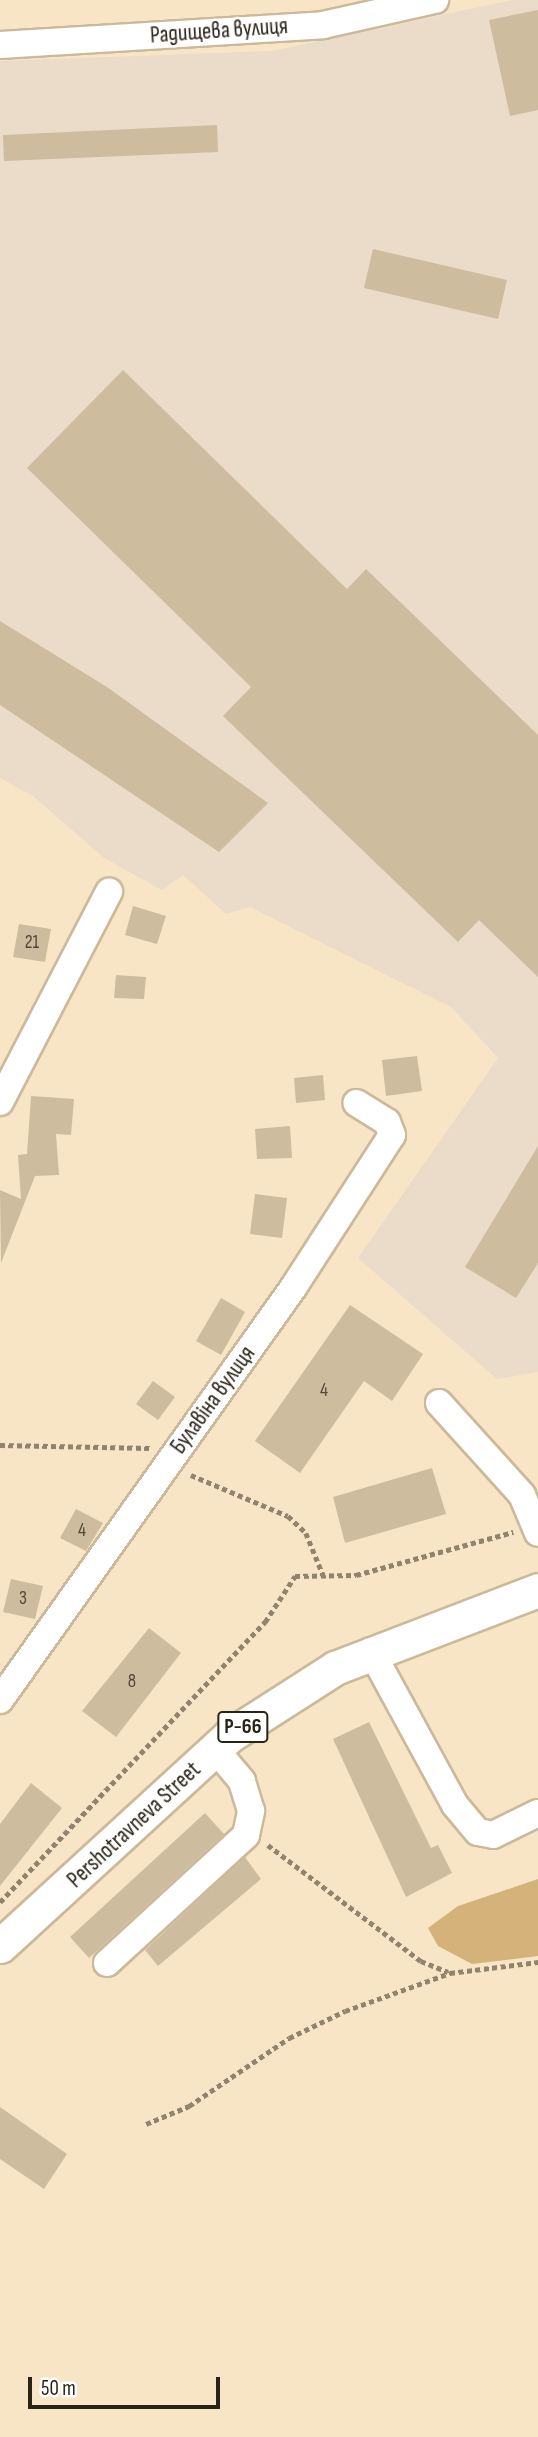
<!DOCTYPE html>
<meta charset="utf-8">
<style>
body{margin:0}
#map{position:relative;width:538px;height:2437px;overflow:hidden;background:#f8e5c6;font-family:"Sofia Sans Condensed",sans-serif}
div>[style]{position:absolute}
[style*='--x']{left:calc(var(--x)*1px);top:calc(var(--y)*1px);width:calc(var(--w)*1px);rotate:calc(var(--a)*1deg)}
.commercial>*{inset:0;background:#ebdbc9}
.green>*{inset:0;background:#d4b279}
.building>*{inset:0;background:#cebc9e}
.path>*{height:4.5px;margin-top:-2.25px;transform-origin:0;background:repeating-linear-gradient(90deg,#91846e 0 5px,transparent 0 8.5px)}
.roads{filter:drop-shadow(2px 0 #cbb99b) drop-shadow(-2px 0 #cbb99b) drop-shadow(0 2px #cbb99b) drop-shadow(0 -2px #cbb99b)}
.minor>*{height:26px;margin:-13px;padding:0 13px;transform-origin:13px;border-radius:13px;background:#fff}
.major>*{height:33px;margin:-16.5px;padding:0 16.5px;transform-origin:16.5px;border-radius:16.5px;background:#fff}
span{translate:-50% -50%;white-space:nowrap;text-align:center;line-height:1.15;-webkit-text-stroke:5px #fff;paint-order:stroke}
.number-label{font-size:19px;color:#524838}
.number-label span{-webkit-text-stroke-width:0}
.shield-label span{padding:2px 5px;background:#fff;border:2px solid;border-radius:5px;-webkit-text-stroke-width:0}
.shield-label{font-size:21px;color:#292216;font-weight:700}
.street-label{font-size:23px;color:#292216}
.scale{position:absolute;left:28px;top:2377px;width:192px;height:32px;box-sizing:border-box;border:4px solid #292216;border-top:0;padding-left:9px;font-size:21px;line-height:24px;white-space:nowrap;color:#292216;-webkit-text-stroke:5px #fff;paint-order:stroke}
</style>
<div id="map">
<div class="commercial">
<div style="clip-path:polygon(512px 0,538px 0,538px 1372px,497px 1379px,358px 1258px,498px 1058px,451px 1007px,250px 907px,226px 914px,183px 875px,162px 890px,104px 858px,33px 796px,0 778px,0 61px,273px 51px)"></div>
</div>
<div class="green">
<div style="clip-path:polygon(538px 1879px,538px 1956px,472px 1964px,438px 1946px,428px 1928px,458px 1906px)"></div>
</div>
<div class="building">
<div style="clip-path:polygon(538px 10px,538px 110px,510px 116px,489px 20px)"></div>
<div style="clip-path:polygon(217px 125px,218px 152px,4px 161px,3px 135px)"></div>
<div style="clip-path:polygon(373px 249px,507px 280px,498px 319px,364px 288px)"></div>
<div style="clip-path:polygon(123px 370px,347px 589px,366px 569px,538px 735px,538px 977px,479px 920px,458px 942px,223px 716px,251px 687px,27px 468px)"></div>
<div style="clip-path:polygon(0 621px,107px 687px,268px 803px,219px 852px,0 705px)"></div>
<div style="clip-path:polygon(133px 906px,166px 916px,157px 944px,125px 935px)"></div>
<div style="clip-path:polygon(19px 924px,51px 929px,45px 962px,13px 957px)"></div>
<div style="clip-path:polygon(116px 975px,146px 977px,144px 999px,114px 998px)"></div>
<div style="clip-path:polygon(417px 1056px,422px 1091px,386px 1096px,382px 1060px)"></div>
<div style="clip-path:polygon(323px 1075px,325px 1100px,296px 1103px,294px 1078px)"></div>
<div style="clip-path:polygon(31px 1096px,74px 1099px,71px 1135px,56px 1134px,59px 1175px,35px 1176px,1px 1263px,0 1190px,21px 1199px,18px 1155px,27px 1154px)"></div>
<div style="clip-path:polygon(290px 1126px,292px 1158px,257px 1159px,255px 1129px)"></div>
<div style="clip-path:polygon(538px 1146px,538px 1263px,516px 1298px,465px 1267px)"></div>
<div style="clip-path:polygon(255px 1194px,287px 1198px,282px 1238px,250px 1234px)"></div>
<div style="clip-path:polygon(221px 1298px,245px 1312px,221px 1355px,196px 1341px)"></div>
<div style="clip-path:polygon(350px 1305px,423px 1354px,392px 1401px,364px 1381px,300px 1473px,255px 1441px)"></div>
<div style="clip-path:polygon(153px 1381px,175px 1397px,158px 1420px,136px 1404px)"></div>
<div style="clip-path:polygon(432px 1468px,446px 1514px,345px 1543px,333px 1497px)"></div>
<div style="clip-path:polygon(76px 1509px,103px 1523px,86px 1551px,60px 1538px)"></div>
<div style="clip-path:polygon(11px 1579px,43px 1586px,35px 1619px,3px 1612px)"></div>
<div style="clip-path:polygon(149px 1628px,181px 1653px,116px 1737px,82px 1711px)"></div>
<div style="clip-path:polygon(369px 1722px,431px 1848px,438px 1845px,452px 1873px,406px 1897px,333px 1739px)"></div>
<div style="clip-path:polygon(31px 1783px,62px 1808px,0 1886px,0 1824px)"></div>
<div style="clip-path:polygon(205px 1813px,224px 1834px,89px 1958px,70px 1937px)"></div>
<div style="clip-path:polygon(245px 1857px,261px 1879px,158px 1966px,145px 1950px)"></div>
<div style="clip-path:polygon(0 2107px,67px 2154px,44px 2189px,0 2159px)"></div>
</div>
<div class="path">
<div style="--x:0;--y:1445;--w:150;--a:1.1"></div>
<div style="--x:191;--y:1475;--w:105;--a:22.9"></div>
<div style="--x:288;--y:1516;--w:25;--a:43"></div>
<div style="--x:306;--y:1533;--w:48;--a:67.8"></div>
<div style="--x:268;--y:1845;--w:192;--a:37.2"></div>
<div style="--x:421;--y:1961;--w:29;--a:22"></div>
<div style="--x:0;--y:1902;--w:386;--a:-46.6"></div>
<div style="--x:265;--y:1622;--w:55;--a:-56.9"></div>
<div style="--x:295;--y:1576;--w:61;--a:-0.9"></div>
<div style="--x:356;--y:1575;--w:163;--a:-15.3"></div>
<div style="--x:146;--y:2124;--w:47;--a:-22.7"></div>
<div style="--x:189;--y:2106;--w:121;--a:-34.2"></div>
<div style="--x:289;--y:2038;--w:62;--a:-25.7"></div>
<div style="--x:345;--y:2011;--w:112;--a:-19.9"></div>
<div style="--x:450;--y:1973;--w:89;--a:-7.1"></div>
</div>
<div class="roads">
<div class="minor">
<div style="--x:0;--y:45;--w:324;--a:-3.5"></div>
<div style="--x:323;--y:25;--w:115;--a:-12.6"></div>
<div style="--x:0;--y:1102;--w:237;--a:-62.6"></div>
<div style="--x:439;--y:1403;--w:124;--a:47.9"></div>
<div style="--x:522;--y:1495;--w:41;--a:67.2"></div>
<div style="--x:371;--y:1651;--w:175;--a:61.4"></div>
<div style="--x:455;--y:1805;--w:35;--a:50"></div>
<div style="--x:478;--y:1832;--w:15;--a:11"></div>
<div style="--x:493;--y:1835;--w:50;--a:-26.1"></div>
<div style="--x:0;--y:1700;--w:506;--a:-54.58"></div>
<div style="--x:293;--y:1288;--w:182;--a:-57.1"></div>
<div style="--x:392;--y:1135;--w:14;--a:-111"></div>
<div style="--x:387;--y:1122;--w:36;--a:-148"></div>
<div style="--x:107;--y:1963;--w:189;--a:-42.6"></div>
<div style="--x:246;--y:1835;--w:25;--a:-78"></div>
<div style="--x:251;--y:1811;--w:31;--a:-107"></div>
<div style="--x:242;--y:1781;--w:42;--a:-130.2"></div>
</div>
<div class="major">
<div style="--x:0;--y:1946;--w:311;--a:-42.5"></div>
<div style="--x:229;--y:1736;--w:126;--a:-32.7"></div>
<div style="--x:335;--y:1668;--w:217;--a:-21"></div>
</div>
</div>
<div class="number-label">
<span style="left:32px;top:943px">21</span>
<span style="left:324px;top:1391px">4</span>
<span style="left:82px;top:1531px">4</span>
<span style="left:23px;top:1599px">3</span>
<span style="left:132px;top:1682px">8</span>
</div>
<div class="shield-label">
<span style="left:243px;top:1727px">Р-66</span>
</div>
<div class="street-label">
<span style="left:219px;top:31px;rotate:-4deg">Радищева вулиця</span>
<span style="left:213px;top:1400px;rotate:-54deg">Булавіна вулиця</span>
<span style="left:134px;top:1825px;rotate:-43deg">Pershotravneva Street</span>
</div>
<div class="scale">50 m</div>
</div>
